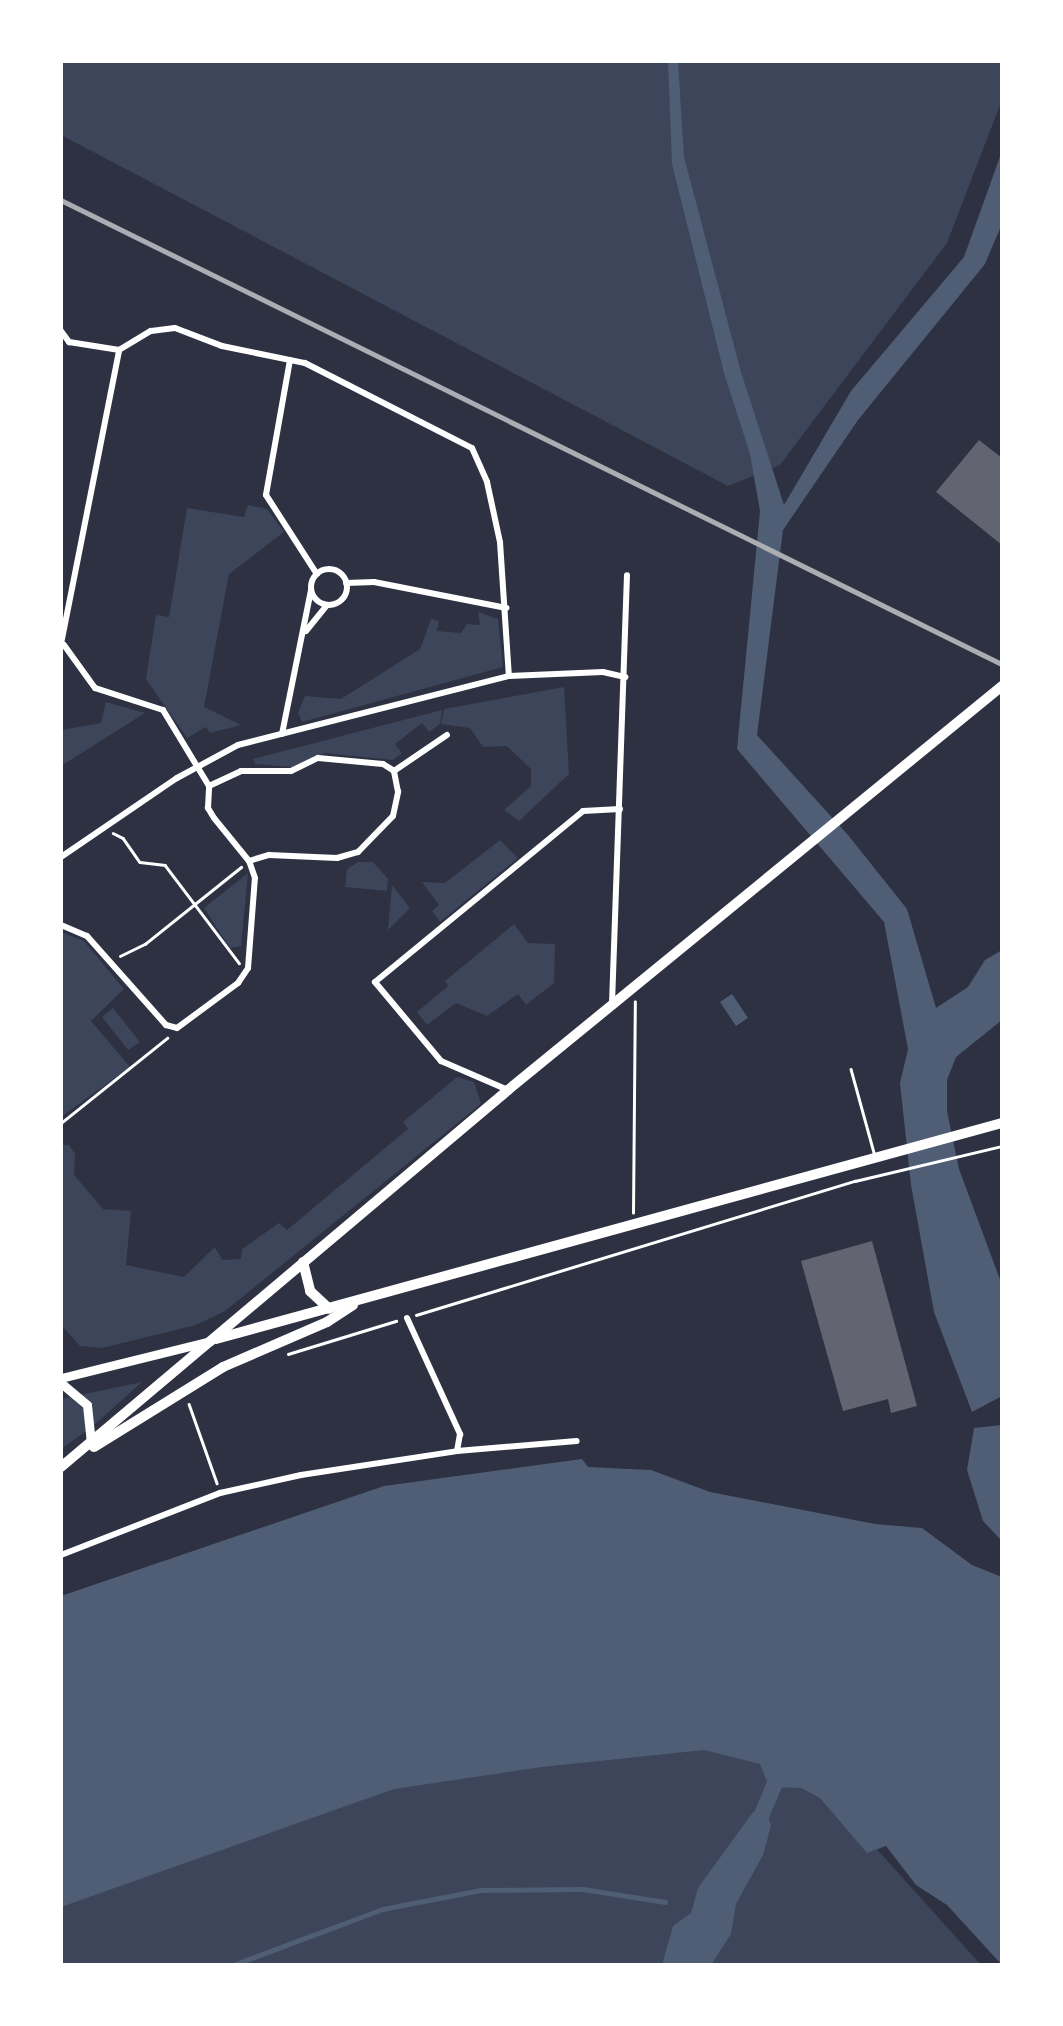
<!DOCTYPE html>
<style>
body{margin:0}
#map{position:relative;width:1063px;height:2026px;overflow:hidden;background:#2d3142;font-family:"Fira Sans Condensed",sans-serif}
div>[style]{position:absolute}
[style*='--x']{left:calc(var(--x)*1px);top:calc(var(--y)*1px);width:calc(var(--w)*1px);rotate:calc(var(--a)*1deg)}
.green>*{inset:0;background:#3c4559}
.water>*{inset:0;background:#4f5d75}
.stream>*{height:4.5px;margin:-2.25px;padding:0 2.25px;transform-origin:2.25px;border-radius:2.25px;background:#4f5d75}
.canal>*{height:16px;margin:-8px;padding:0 8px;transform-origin:8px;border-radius:8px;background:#4f5d75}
.building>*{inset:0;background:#626471}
.path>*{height:2.5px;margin:-1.25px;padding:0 1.25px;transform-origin:1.25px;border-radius:1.25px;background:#fff}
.service>*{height:2.5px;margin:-1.25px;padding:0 1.25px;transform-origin:1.25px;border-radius:1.25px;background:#fff}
.minor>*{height:6px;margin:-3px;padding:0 3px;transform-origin:3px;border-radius:3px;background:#fff}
.minor>.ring{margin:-3px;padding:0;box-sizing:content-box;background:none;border:6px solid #fff;border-radius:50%}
.secondary>*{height:9px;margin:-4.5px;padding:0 4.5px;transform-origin:4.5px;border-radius:4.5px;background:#fff}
.primary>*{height:10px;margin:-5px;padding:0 5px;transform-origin:5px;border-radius:5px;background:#fff}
.rail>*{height:4.5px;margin:-2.25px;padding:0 2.25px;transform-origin:2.25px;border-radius:2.25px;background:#abadb3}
span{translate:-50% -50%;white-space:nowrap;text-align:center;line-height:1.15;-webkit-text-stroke:7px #fff;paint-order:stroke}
.frame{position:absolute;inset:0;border:63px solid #fff;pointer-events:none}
</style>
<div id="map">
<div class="green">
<div style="clip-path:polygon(61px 61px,1002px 61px,1002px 100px,947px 243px,780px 465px,728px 486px,61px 135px)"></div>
<div style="clip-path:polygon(248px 505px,267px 509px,284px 532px,229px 574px,204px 707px,241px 725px,210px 733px,206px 727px,187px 738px,146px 679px,156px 615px,169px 617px,187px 508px,244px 517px)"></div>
<div style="clip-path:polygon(478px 612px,498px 619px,503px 667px,302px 722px,298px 713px,305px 696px,341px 699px,420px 649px,431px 619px,439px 621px,437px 631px,461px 633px,467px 624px,480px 625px)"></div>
<div style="clip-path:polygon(564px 687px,569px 774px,519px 821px,504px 810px,531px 786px,531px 769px,507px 746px,483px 747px,470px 728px,441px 724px,444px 709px)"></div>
<div style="clip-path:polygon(106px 702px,145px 713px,61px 766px,61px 730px,101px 723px)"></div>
<div style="clip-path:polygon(442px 710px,440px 724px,429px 732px,422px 723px,395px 744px,402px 753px,393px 760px,325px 753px,292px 767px,255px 764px,253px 759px)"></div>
<div style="clip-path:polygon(500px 840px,518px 858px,440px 922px,432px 911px,439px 905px,422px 882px,445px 883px)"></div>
<div style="clip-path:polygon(358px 862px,373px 862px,388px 879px,387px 891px,345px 887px,347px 869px)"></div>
<div style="clip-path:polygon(248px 873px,241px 946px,230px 948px,204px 908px)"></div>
<div style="clip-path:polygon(392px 885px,410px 908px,388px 930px)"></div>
<div style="clip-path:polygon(514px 924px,528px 943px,555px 944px,554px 983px,526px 1005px,518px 994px,487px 1016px,456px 1003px,427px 1025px,417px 1012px,448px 986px,445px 981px)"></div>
<div style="clip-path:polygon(61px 932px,84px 941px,124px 989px,91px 1021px,130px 1067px,61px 1117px)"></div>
<div style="clip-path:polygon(113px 1008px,140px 1042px,128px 1050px,102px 1017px)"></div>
<div style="clip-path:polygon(457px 1077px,474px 1082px,481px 1104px,225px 1311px,196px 1325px,102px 1348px,80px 1346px,61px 1325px,61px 1145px,69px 1145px,75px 1154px,74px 1175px,103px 1209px,131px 1211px,126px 1265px,184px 1277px,215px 1247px,222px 1260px,241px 1259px,242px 1249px,279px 1223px,287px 1230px,408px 1129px,403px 1122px)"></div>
<div style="clip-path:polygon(142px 1382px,92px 1427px,61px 1449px,61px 1399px)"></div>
<div style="clip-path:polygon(381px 1729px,785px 1747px,981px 1965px,61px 1965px,61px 1854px)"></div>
</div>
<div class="water">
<div style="clip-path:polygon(668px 61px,678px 61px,684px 157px,741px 372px,784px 505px,851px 391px,964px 257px,1002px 151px,1002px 224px,985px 264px,858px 420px,783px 530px,757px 735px,848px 835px,907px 909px,936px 1008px,968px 987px,985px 960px,1002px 950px,1002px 1020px,956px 1057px,947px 1080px,947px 1111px,959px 1169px,1002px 1285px,1002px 1396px,972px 1412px,934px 1312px,911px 1185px,900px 1083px,908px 1049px,884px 922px,737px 749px,760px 511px,750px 454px,724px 373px,672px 164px)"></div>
<div style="clip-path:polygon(732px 994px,748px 1018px,736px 1026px,720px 1002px)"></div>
<div style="clip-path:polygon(1002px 1425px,1002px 1541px,983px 1521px,967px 1470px,974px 1428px)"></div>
<div style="clip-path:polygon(582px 1459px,588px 1467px,651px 1470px,710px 1492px,875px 1524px,922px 1528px,972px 1565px,1002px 1577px,1002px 1965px,947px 1905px,916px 1885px,886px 1846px,867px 1853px,820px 1798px,801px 1788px,769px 1787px,760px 1764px,704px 1750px,542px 1767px,394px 1789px,61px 1907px,61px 1596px,384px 1486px)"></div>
<div style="clip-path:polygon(766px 1808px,771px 1826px,763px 1855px,736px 1904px,731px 1934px,711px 1965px,662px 1965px,673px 1926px,691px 1913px,698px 1888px,753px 1812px)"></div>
</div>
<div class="stream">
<div style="--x:233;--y:1965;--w:160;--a:-20.5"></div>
<div style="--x:383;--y:1909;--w:100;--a:-11"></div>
<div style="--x:481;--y:1890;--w:102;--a:-0.6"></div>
<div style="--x:583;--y:1889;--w:83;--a:9"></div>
</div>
<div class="canal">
<div style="--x:757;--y:1826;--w:62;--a:-67.2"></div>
</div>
<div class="building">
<div style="clip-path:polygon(979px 440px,1002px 458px,1002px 545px,936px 492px)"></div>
<div style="clip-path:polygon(872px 1241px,917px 1406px,891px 1413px,888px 1399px,843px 1411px,801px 1261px)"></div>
</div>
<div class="path">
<div style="--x:113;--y:833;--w:11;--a:27"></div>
<div style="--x:123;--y:838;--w:29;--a:55"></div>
<div style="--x:140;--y:862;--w:25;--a:7"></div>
<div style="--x:165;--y:865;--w:123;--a:52.9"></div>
<div style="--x:120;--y:956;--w:28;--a:-26"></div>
<div style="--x:145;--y:944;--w:123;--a:-38.7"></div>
<div style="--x:61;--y:1123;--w:136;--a:-38.7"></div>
<div style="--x:633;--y:1213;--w:211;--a:-89.5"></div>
<div style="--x:416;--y:1315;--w:459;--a:-17"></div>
<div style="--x:855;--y:1181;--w:151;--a:-13.4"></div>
<div style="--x:288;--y:1354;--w:113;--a:-17"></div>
<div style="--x:189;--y:1404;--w:84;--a:70.5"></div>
</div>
<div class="service">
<div style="--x:851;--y:1069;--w:90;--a:74.6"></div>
</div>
<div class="minor">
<div style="--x:61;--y:331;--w:14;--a:54"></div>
<div style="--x:69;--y:342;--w:51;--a:9.1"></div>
<div style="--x:119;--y:350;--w:37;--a:-31"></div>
<div style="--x:151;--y:331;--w:24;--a:-7"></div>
<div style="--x:175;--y:328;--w:50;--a:21"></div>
<div style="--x:222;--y:346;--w:85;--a:11.6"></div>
<div style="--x:305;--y:363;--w:187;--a:27"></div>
<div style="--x:472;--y:448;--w:37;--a:66"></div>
<div style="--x:487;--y:482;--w:61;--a:77.8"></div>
<div style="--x:500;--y:542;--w:134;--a:86.2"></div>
<div style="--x:290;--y:360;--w:137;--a:100.1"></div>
<div style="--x:266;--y:495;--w:94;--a:57.2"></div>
<div class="ring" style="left:311px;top:569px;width:30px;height:30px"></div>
<div style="--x:346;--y:583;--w:28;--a:-2"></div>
<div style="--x:374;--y:582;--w:135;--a:11.1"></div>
<div style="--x:306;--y:631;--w:33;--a:-51"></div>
<div style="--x:61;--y:644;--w:300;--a:-78.8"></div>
<div style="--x:282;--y:734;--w:147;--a:-78.6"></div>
<div style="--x:209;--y:786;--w:35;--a:-25"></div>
<div style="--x:241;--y:771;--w:50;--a:0"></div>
<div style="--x:291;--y:771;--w:30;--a:-26"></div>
<div style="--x:318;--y:758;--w:65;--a:5.3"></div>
<div style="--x:383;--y:764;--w:13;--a:32"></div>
<div style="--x:61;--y:857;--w:140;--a:-34.3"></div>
<div style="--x:177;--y:778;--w:69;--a:-28.4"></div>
<div style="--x:238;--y:745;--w:280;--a:-14.3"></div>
<div style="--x:509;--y:676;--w:94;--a:-2.4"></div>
<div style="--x:603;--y:672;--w:23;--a:13"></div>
<div style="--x:249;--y:861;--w:21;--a:-17"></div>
<div style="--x:269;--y:855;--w:68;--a:2.5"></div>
<div style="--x:337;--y:858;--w:22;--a:-16"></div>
<div style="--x:358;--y:852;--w:50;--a:-45.8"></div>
<div style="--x:393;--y:816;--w:25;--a:-78"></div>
<div style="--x:398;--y:792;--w:21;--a:-101"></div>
<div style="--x:394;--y:771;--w:64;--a:-34.2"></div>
<div style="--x:61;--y:925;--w:28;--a:23"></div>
<div style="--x:87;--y:936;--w:119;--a:48.4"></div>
<div style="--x:166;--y:1025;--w:11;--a:15"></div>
<div style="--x:177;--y:1028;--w:76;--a:-36.4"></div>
<div style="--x:238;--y:983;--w:18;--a:-56"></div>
<div style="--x:248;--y:968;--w:90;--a:-85.6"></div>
<div style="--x:255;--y:878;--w:18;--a:-109"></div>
<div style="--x:249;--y:861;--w:55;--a:-129.1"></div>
<div style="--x:214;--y:818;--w:12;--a:-121"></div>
<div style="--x:208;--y:808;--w:22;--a:-87"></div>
<div style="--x:209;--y:786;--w:89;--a:-121.2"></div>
<div style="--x:163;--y:710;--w:71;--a:-162.1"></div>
<div style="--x:95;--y:688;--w:53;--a:-125.8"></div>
<div style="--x:612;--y:1004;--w:429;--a:-88"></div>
<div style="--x:508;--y:1090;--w:73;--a:-156.6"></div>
<div style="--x:441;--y:1061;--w:103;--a:-129.9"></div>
<div style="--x:375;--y:982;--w:269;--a:-39.4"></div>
<div style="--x:583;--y:811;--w:37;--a:-3"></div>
<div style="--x:407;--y:1318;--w:128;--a:65.4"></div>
<div style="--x:460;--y:1434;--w:17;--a:100"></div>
<div style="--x:61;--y:1555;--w:171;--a:-21.3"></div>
<div style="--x:220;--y:1493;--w:83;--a:-12.5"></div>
<div style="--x:301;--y:1475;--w:158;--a:-8.7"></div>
<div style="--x:457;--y:1451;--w:120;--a:-4.8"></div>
</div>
<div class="secondary">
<div style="--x:61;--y:1378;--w:154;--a:-13.9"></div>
<div style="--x:61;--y:1383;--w:34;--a:40"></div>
<div style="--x:87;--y:1405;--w:37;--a:84"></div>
</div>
<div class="primary">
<div style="--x:303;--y:1262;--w:30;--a:76"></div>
<div style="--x:310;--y:1291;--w:26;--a:43"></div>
<div style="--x:216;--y:1339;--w:815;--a:-15.37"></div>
<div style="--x:94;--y:1447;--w:152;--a:-31.8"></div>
<div style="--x:223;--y:1367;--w:113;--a:-23.4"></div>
<div style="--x:327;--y:1322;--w:31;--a:-33"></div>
<div style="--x:61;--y:1467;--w:585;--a:-40.14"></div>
<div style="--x:508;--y:1090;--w:638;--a:-39.28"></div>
</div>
<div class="rail">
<div style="--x:61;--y:200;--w:1049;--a:26.25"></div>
</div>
<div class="frame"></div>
</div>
